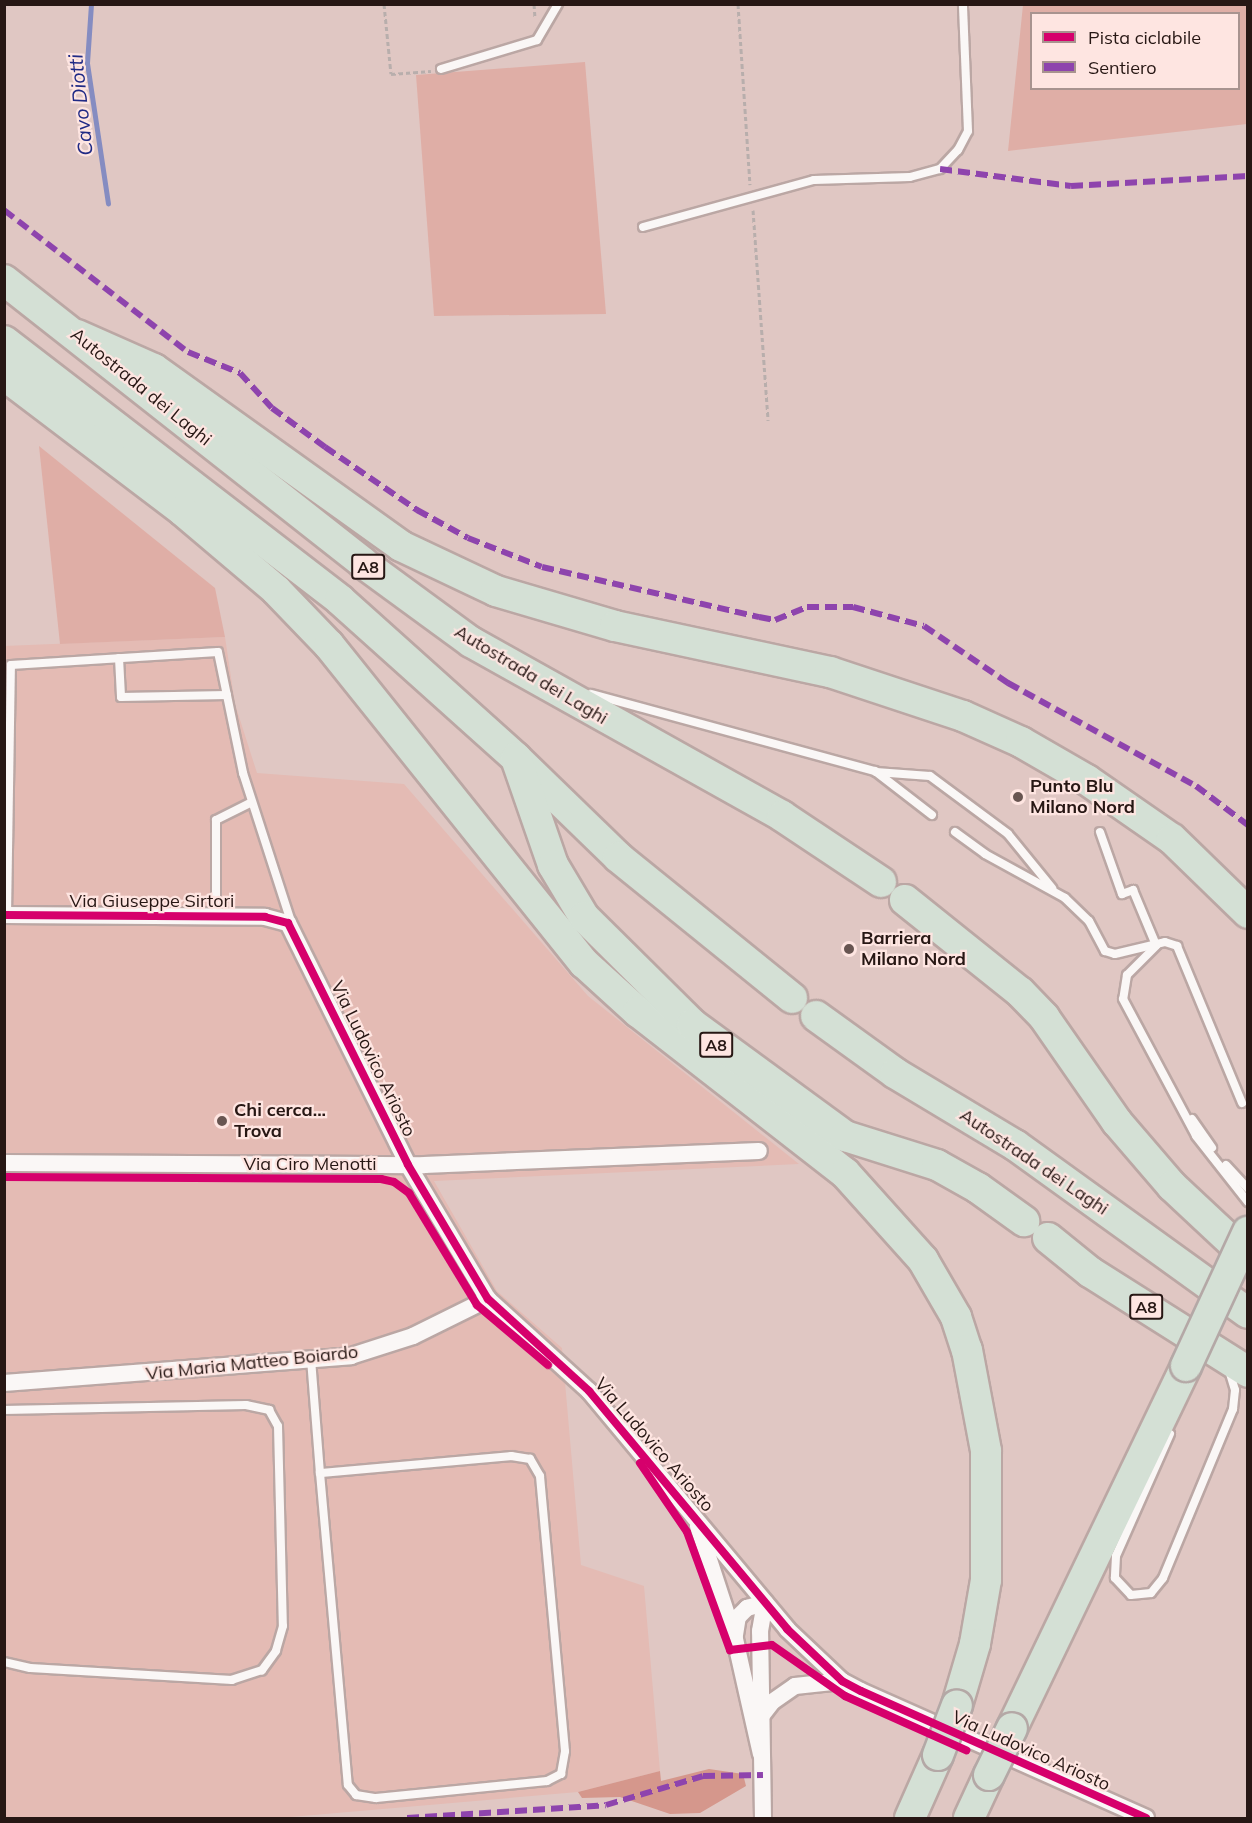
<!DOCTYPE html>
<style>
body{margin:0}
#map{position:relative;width:1252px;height:1823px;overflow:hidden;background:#e0c7c3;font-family:Mulish,sans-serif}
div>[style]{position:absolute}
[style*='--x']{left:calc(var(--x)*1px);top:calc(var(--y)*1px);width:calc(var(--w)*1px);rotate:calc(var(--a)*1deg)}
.built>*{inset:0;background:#e4bbb4}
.green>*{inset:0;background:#dfaea6}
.forest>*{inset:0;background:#d5978c}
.stream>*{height:5px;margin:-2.5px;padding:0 2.5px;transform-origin:2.5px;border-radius:2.5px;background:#858cc1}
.path>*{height:3px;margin-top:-1.5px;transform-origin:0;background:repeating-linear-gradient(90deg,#b8aeac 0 4.5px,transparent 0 7.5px)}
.roads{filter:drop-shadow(2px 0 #bba7a4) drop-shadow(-2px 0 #bba7a4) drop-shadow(0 2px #bba7a4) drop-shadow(0 -2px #bba7a4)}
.service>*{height:8px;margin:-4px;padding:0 4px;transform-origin:4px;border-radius:4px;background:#faf7f6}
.minor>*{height:16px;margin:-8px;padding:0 8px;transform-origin:8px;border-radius:8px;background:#faf7f6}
.motorway>*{height:30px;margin:-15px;padding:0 15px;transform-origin:15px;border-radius:15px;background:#d4e0d5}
.bridges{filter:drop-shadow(2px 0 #b4a8a6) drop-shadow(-2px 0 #b4a8a6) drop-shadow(0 2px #b4a8a6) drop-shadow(0 -2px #b4a8a6)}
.motorway-bridge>*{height:30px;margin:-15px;padding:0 15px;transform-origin:15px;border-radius:15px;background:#d4e0d5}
.quiet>*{height:6px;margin-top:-3px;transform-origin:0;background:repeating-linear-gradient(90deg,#8e44ad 0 12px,transparent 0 18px)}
.cycleway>*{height:8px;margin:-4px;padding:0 4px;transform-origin:4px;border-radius:4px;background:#d6006c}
.dots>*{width:16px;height:16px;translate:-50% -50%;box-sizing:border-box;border:3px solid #fee5e1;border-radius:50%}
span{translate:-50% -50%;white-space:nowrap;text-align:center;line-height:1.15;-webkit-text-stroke:4.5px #fee5e1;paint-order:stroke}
.shield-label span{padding:2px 4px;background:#fee5e1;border:2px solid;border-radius:4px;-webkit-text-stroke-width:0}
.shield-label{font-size:16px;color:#271714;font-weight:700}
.street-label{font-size:18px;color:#271714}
.poi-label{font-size:18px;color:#271714;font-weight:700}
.left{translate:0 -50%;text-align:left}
.water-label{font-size:20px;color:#202a85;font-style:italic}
.frame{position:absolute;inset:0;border:6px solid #271714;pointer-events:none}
.legend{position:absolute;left:1030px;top:12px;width:210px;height:78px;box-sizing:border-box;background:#fee5e1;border:2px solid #a8938f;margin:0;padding:8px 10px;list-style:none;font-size:18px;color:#271714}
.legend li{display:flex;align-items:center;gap:12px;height:30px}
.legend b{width:30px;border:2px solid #a8938f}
</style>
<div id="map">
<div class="built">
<div style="clip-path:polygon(225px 637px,235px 704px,257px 773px,404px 784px,588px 996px,799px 1164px,434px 1181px,497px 1291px,562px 1348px,581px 1565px,644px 1586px,660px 1771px,578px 1792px,279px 1818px,5px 1818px,4px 646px)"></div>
</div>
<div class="green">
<div style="clip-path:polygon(evenodd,1023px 5px,1247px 5px,1247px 124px,1008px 151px,1023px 5px,1032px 14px,1238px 14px,1238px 88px,1032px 88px,1032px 14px)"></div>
<div style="clip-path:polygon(585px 62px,606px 314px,434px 316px,416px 75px)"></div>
<div style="clip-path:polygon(39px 446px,215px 588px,225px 637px,60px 644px)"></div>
</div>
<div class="forest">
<div style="clip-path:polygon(709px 1769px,743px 1774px,746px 1786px,700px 1813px,670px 1814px,620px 1797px,582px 1798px,578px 1792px,660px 1771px,661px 1781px)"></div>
</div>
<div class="stream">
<div style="--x:91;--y:4;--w:59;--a:93.9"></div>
<div style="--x:87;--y:63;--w:142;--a:81.5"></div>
</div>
<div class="path">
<div style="--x:384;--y:4;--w:70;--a:84.3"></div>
<div style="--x:391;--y:74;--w:40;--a:-4.3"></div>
<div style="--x:534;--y:4;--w:14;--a:86"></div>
<div style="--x:738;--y:4;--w:181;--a:86.2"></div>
<div style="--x:753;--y:210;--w:211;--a:85.9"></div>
</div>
<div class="roads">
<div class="service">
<div style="--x:441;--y:69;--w:100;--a:-16.8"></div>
<div style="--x:537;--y:40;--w:42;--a:-59.7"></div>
<div style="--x:643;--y:227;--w:177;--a:-15.4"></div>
<div style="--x:814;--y:180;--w:96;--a:-1.8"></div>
<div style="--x:910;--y:177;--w:31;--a:-15"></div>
<div style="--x:940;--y:169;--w:26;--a:-47"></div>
<div style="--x:958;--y:150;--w:21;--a:-62"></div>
<div style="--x:968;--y:131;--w:127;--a:-92.3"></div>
<div style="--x:119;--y:658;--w:39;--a:87"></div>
<div style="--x:121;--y:697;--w:106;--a:-1.1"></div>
<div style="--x:591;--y:694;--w:294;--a:15.2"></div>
<div style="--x:875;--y:771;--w:72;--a:37.7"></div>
<div style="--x:876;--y:772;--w:54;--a:4.2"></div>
<div style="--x:930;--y:776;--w:97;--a:36.6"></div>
<div style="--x:1008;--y:834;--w:70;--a:50.8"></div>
<div style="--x:955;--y:832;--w:37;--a:36"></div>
<div style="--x:985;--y:854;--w:91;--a:28.8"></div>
<div style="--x:1065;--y:898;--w:33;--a:44"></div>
<div style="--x:1089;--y:921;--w:34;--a:62"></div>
<div style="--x:1105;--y:951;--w:10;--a:17"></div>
<div style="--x:1115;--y:954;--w:51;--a:-13.5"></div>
<div style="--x:1165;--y:942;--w:13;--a:18"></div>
<div style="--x:1177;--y:946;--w:170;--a:67.5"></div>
<div style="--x:1100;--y:832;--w:66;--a:70.5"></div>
<div style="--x:1122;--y:894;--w:12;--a:-20"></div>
<div style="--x:1133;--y:890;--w:60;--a:67.3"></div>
<div style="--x:7;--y:915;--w:250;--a:-89.1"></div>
<div style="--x:11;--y:665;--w:207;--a:-3.6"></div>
<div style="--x:218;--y:652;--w:124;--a:78.3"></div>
<div style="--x:243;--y:773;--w:160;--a:72.1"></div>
<div style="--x:216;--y:917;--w:97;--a:-90"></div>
<div style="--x:216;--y:820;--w:40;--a:-26.6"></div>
<div style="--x:1156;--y:946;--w:41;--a:135"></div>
<div style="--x:1127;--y:975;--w:24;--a:99"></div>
<div style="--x:1123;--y:999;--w:155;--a:61.9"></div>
<div style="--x:1196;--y:1136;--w:84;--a:51.8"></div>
<div style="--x:1192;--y:1119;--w:35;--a:55"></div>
<div style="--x:1226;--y:1165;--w:33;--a:47"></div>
<div style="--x:311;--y:1359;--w:114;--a:85.5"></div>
<div style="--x:320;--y:1473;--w:313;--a:84.9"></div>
<div style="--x:348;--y:1785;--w:13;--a:51"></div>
<div style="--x:356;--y:1795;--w:20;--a:9"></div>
<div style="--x:376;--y:1798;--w:172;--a:-5.7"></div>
<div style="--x:547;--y:1781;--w:16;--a:-27"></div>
<div style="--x:561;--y:1774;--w:23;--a:-80"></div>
<div style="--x:565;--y:1751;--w:276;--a:-95.2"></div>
<div style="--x:540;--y:1476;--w:20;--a:-120"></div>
<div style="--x:530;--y:1459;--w:19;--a:-171"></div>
<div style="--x:511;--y:1456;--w:192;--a:174.9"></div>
<div style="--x:4;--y:1410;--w:242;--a:-1.2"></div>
<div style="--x:246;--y:1405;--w:24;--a:12"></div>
<div style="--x:269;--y:1410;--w:18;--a:61"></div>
<div style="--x:278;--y:1426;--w:200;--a:88.6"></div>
<div style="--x:283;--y:1626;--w:26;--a:106"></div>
<div style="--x:276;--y:1651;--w:24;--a:126"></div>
<div style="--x:262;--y:1670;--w:32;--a:162"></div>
<div style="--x:232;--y:1680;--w:202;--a:-176.6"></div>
<div style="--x:30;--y:1668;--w:27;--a:-167"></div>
<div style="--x:1170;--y:1434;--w:133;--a:113.9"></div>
<div style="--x:1116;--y:1556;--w:22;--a:93"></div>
<div style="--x:1115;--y:1578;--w:23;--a:47"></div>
<div style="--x:1131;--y:1595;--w:20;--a:-6"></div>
<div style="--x:1151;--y:1593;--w:19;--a:-51"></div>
<div style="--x:1163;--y:1578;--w:183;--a:-67.5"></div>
<div style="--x:1233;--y:1409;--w:19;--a:-84"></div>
<div style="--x:1235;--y:1390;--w:21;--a:-107"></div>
</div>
<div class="minor">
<div style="--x:4;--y:915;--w:261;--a:0.4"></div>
<div style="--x:265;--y:917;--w:24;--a:15"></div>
<div style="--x:288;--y:923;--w:270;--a:63.6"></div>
<div style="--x:408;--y:1165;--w:156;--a:59.2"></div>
<div style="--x:488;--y:1299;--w:137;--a:42.3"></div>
<div style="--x:589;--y:1391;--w:310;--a:50.2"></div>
<div style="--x:787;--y:1629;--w:76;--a:43.4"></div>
<div style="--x:842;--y:1681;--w:21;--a:28"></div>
<div style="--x:861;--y:1691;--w:312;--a:24"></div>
<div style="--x:4;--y:1163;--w:420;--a:0.3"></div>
<div style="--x:424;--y:1165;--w:335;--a:-2.4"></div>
<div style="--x:4;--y:1383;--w:348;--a:-4.4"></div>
<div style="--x:351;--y:1356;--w:65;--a:-17.9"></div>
<div style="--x:413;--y:1336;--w:84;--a:-26.3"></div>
<div style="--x:698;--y:1526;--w:119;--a:71.9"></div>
<div style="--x:735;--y:1639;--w:118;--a:77.3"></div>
<div style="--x:735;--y:1635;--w:18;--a:-81"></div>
<div style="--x:738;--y:1617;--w:13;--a:-45"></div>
<div style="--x:747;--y:1608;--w:19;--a:-16"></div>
<div style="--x:762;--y:1715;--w:16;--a:-52"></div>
<div style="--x:772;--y:1702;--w:28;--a:-35"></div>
<div style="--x:795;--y:1686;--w:47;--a:-6.1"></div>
<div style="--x:763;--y:1818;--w:187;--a:-90.9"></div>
<div style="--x:760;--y:1631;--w:28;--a:-80"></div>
</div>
<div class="motorway">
<div style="--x:4;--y:280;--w:457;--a:38.2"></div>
<div style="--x:363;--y:563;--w:134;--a:36.2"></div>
<div style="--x:471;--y:642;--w:356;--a:29.2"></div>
<div style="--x:782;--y:816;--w:119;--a:33.7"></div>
<div style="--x:77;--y:335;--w:84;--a:23.8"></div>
<div style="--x:154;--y:369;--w:304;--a:35.6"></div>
<div style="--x:401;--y:546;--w:105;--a:25.3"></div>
<div style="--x:496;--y:591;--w:124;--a:16.4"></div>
<div style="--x:615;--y:626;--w:220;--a:12.1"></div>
<div style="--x:830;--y:672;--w:140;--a:18.3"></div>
<div style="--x:963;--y:716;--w:64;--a:24.1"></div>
<div style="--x:1021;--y:742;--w:76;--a:29.9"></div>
<div style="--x:1087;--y:780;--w:103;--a:34.8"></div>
<div style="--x:1172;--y:839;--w:106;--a:44.2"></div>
<div style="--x:4;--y:341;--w:424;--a:37.6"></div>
<div style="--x:340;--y:600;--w:237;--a:41.9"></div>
<div style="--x:516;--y:758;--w:142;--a:44.1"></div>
<div style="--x:618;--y:857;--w:224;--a:39"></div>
<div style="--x:4;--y:375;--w:225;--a:37.2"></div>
<div style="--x:183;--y:511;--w:122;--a:40.3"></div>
<div style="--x:276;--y:590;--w:76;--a:46.1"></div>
<div style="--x:329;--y:645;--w:408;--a:51.3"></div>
<div style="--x:584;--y:963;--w:73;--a:42.2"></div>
<div style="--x:638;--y:1012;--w:262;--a:37.9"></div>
<div style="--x:845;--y:1173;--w:117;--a:48.1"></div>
<div style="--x:923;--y:1260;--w:66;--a:59.9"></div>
<div style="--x:956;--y:1317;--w:35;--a:72"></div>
<div style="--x:967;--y:1350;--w:103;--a:79.3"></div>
<div style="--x:986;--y:1451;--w:129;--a:90"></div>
<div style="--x:986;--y:1580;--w:65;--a:99.8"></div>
<div style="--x:975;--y:1644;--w:64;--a:106.4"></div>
<div style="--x:517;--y:761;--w:110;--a:70.9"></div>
<div style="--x:553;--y:865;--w:61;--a:59.2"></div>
<div style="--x:584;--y:917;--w:152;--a:44.7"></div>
<div style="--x:692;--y:1024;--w:190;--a:36.2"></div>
<div style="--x:845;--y:1136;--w:96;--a:17.5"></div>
<div style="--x:937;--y:1165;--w:47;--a:29.3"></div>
<div style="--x:978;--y:1188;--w:57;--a:35.7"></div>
<div style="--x:905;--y:900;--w:147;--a:38.7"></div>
<div style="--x:1020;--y:992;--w:35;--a:46"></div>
<div style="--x:1044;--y:1017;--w:128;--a:55.2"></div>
<div style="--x:1117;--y:1122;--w:84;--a:49.3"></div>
<div style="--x:1172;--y:1186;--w:104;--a:43.1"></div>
<div style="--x:816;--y:1016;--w:97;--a:35.8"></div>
<div style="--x:895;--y:1073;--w:140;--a:31"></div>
<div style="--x:1015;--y:1145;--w:287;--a:35.8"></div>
<div style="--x:1048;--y:1238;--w:54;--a:39"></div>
<div style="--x:1090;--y:1272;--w:187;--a:32.3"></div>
<div style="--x:1012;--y:1728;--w:402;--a:-64.3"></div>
<div style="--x:910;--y:1818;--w:69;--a:-66"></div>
<div style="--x:969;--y:1818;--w:47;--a:-65.1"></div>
</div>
</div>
<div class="bridges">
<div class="motorway-bridge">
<div style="--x:1186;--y:1366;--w:148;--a:-65.2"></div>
<div style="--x:938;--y:1755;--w:53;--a:-69.2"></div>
<div style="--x:989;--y:1775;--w:52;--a:-63.9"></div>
</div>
</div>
<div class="quiet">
<div style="--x:940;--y:169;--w:132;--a:7.4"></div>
<div style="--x:1071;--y:186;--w:177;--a:-3.2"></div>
<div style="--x:4;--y:210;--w:232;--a:37.7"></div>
<div style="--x:188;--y:352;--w:56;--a:22"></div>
<div style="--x:240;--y:373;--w:47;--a:47.6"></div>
<div style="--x:272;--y:408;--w:66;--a:36.3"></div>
<div style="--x:325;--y:447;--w:112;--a:34.4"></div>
<div style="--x:417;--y:510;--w:58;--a:28.8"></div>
<div style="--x:468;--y:538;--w:79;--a:21.4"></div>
<div style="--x:542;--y:567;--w:223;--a:13"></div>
<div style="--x:759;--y:617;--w:16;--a:11"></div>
<div style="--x:775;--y:620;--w:35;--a:-22"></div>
<div style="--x:807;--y:607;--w:46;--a:0"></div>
<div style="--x:853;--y:607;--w:73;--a:15"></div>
<div style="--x:924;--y:626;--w:102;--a:34.2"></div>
<div style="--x:1008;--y:683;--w:214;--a:28.7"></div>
<div style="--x:1196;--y:786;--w:65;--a:36.9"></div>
<div style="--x:407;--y:1818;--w:199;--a:-3.7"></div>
<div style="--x:606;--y:1805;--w:101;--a:-16.6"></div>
<div style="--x:703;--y:1776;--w:60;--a:-1"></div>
</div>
<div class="cycleway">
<div style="--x:4;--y:915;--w:261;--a:0.4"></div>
<div style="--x:265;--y:917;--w:24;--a:15"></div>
<div style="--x:288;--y:923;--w:270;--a:63.6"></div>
<div style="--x:408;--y:1165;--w:156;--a:59.2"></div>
<div style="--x:488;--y:1299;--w:137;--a:42.3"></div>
<div style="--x:589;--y:1391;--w:310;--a:50.2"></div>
<div style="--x:787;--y:1629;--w:76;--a:43.4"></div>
<div style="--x:842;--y:1681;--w:21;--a:28"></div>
<div style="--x:861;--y:1691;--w:312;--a:24"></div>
<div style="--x:4;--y:1177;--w:377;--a:0.3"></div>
<div style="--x:381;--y:1179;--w:13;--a:13"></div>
<div style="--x:394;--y:1182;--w:19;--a:36"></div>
<div style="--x:409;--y:1193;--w:131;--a:58.7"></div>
<div style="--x:477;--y:1305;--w:93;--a:40.2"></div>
<div style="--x:640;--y:1463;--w:83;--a:55.7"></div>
<div style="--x:687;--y:1532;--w:126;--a:70"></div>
<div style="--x:730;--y:1650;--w:42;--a:-6.8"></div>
<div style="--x:772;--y:1645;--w:89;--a:34.9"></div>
<div style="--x:845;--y:1696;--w:133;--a:24.1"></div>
</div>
<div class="dots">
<div style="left:1018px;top:797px;background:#685551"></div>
<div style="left:849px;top:949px;background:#685551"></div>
<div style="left:222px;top:1121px;background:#685551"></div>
</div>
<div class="shield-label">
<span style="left:368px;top:567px">A8</span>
<span style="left:716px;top:1045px">A8</span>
<span style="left:1146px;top:1307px">A8</span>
</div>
<div class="street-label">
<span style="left:141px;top:387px;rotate:39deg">Autostrada dei Laghi</span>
<span style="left:531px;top:675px;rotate:31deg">Autostrada dei Laghi</span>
<span style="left:152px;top:901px">Via Giuseppe Sirtori</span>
<span style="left:373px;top:1059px;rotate:64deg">Via Ludovico Ariosto</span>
<span style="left:1034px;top:1162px;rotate:34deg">Autostrada dei Laghi</span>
<span style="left:310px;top:1164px">Via Ciro Menotti</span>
<span style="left:252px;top:1363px;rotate:-6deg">Via Maria Matteo Boiardo</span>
<span style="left:654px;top:1445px;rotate:49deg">Via Ludovico Ariosto</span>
<span style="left:1031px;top:1751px;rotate:24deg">Via Ludovico Ariosto</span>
</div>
<div class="poi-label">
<span class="left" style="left:1030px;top:797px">Punto Blu<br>Milano Nord</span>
<span class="left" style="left:861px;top:949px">Barriera<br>Milano Nord</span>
<span class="left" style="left:234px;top:1121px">Chi cerca...<br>Trova</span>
</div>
<div class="water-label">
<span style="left:80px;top:105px;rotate:-96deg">Cavo Diotti</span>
</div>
<div class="frame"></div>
<ul class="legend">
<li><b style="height:8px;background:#d6006c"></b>Pista ciclabile</li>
<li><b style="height:8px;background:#8e44ad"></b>Sentiero</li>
</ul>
</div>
